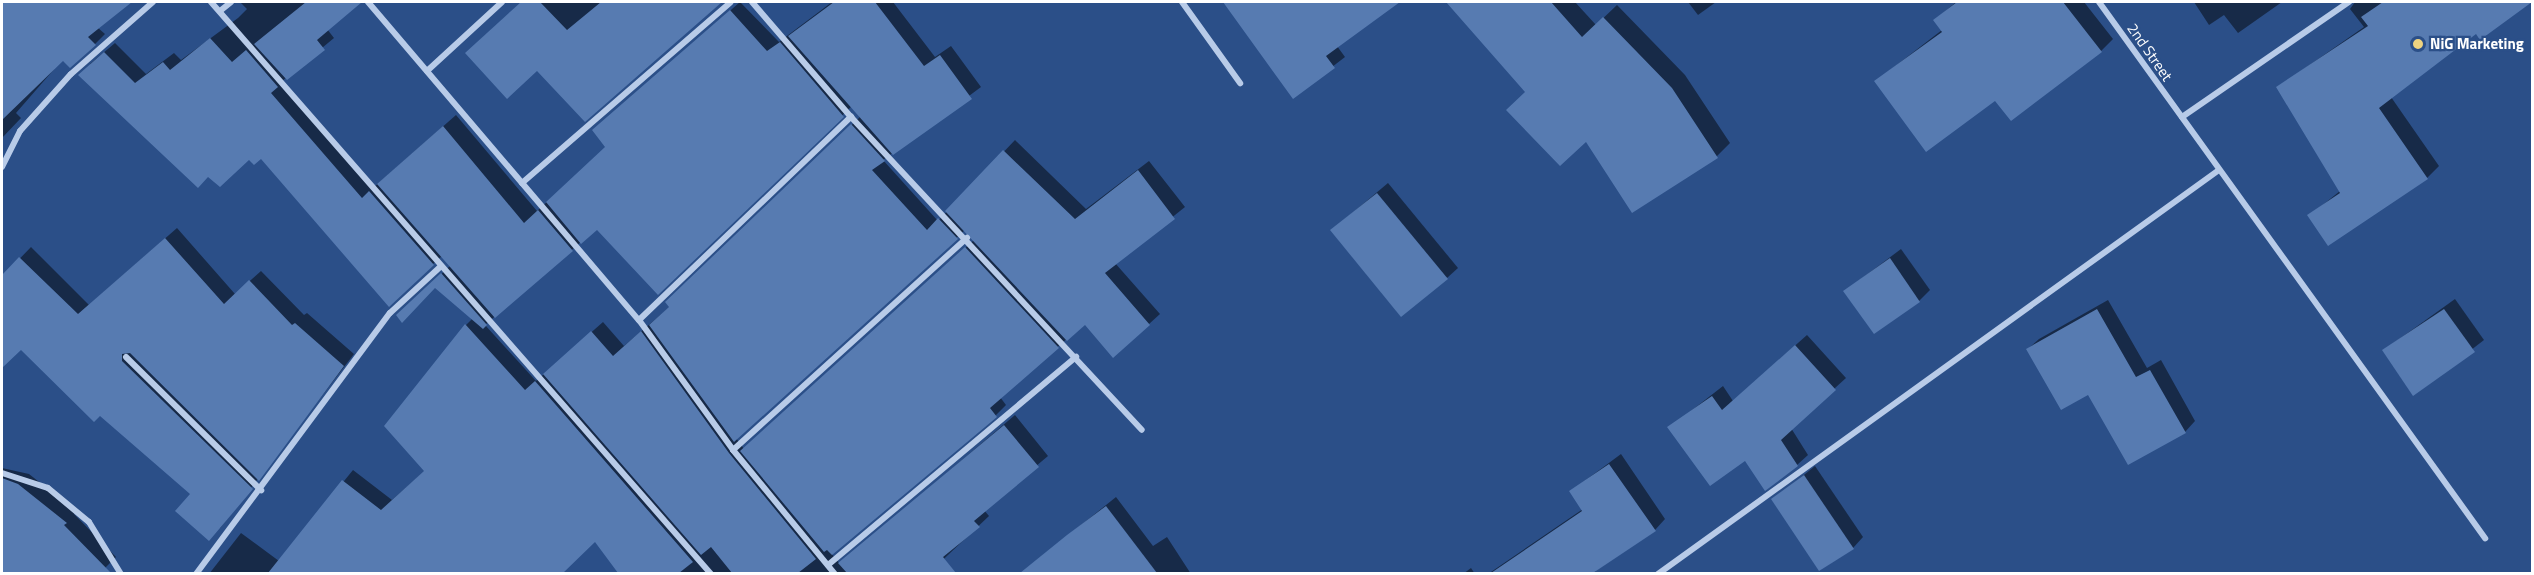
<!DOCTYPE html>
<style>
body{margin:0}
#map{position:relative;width:2534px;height:575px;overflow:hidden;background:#2b4f88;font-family:"Titillium Web",sans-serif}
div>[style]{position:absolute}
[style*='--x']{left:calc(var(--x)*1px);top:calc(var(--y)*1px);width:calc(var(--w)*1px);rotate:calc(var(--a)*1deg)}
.shadow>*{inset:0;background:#0007}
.building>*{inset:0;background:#577bb1}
.street>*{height:6px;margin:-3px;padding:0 3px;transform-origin:3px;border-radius:3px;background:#b8cbe8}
.dots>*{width:16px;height:16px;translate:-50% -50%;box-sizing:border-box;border:3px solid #2b4f88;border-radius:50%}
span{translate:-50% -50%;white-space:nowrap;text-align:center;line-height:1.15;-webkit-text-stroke:4.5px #2b4f88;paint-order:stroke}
.poi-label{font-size:15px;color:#fff;font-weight:700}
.left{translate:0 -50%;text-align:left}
.street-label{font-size:15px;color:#fff}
.frame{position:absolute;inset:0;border:3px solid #fff;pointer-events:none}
</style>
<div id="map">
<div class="shadow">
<div style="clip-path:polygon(2px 2px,129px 2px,97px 27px,105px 34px,95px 44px,70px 66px,63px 59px,16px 113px,21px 118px,2px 138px)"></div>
<div style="clip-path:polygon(evenodd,240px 2px,350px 2px,353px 6px,327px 29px,334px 38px,281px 82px,373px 188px,456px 115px,537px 211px,607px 147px,594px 130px,740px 2px,779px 42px,832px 2px,893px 2px,935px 57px,951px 46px,981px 87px,883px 160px,938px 221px,1015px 140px,1086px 209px,1149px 161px,1185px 207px,1115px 263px,1160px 314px,1149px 324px,1085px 323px,1000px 397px,1006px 405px,996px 415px,831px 553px,840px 564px,1015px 415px,1048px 456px,984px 510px,989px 516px,928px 574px,620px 574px,595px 540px,560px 574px,209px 574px,241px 533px,279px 561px,353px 470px,392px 500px,426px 470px,466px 325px,473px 318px,435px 286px,408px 305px,450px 266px,442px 256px,433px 264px,261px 157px,90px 64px,115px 43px,146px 74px,174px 53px,181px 60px,238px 18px,247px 9px,240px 2px,852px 106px,861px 116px,678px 292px,671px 306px,624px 346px,603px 322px,536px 381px,485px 325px,597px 228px,658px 293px,852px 106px,240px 2px,965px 230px,974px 240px,744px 449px,736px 438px,965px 230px)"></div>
<div style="clip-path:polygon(522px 2px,721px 2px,585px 120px,537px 69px,479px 41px)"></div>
<div style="clip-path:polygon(1225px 2px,1398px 2px,1337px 46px,1345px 57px,1293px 97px)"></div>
<div style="clip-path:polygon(1448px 2px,1575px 2px,1596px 25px,1617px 5px,1685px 75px,1730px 143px,1717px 156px,1632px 211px,1586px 140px,1526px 92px)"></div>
<div style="clip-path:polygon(1688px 2px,1716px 2px,1698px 15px)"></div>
<div style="clip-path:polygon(1956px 2px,2084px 2px,2113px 39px,2101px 51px,1995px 99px,1876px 81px,1942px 30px,1935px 20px)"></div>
<div style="clip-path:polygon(2194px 2px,2282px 2px,2238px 33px,2224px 15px,2209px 25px)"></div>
<div style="clip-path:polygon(2355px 2px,2531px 2px,2481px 37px,2476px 32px,2391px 97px,2439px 166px,2427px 178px,2309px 216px,2340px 191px,2278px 87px,2364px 27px,2350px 9px)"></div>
<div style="clip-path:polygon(1388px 183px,1458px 268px,1447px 278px,1332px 230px)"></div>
<div style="clip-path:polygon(177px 228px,235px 294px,261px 271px,304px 315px,307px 313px,354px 354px,220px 528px,193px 494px,21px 348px,2px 367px,2px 277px,31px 247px,89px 305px)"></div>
<div style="clip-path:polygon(1901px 249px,1930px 290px,1919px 301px,1845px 291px)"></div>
<div style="clip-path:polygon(2455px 299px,2484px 340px,2414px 394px,2384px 350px)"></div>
<div style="clip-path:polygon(2108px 300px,2147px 368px,2161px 360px,2195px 421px,2185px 432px,2088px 393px,2028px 349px,2039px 339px)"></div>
<div style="clip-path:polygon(1807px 335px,1846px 378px,1791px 428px,1808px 455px,1797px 465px,1745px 459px,1669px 428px,1723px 386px,1733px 401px)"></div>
<div style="clip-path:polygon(1621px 454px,1665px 519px,1655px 530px,1595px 571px,1597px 574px,1488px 574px,1583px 509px,1571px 491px)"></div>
<div style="clip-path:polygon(1815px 466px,1863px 537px,1853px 548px,1773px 500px)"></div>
<div style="clip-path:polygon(2px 468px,29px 474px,76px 511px,74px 514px,116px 557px,99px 574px,2px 574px)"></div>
<div style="clip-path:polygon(1116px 497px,1153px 546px,1167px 537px,1191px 574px,1020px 574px)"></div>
<div style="clip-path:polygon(1471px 568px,1475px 574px,1463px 574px)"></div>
</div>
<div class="building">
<div style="clip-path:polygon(2px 2px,132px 2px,88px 37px,96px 45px,70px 68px,63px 61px,2px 120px)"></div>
<div style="clip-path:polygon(306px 2px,362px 2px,317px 40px,325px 50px,287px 80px,254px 44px)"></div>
<div style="clip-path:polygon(521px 2px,540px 2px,567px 30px,601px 2px,722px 2px,585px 122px,537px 71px,507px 99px,465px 53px)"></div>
<div style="clip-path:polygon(834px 2px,875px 2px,924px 66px,940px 55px,972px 99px,893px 155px,788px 36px)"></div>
<div style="clip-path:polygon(1223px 2px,1400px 2px,1326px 56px,1335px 68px,1293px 99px)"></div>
<div style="clip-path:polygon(1446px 2px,1551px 2px,1582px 37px,1603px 17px,1672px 88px,1718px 158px,1632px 213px,1586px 142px,1560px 166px,1506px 110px,1525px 92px)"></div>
<div style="clip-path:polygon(1957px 2px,2063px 2px,2102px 52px,2011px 121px,1995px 101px,1926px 152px,1874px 81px,1942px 32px,1933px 20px)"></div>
<div style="clip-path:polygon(2383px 2px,2532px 2px,2480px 40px,2476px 34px,2379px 108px,2428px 179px,2328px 246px,2307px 215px,2340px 193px,2276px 87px,2368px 26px,2361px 17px)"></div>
<div style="clip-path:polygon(730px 10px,767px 51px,780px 42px,844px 117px,658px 295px,597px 230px,581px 244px,546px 202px,605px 147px,592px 130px)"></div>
<div style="clip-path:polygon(210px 38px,232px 62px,246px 50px,278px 87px,271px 93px,362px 198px,369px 191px,434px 265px,389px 307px,261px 159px,254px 165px,249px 160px,220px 187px,208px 177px,198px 188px,78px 75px,104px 52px,135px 83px,163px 62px,170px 70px)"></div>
<div style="clip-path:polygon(851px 124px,885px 161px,872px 170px,927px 230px,938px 218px,958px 239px,734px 442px,649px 325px,669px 307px,665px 302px)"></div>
<div style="clip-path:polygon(443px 126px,524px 223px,538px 210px,573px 251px,495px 318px,377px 184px)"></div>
<div style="clip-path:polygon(1003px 150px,1075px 219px,1138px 170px,1175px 219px,1105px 273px,1150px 325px,1113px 358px,1085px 325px,1067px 341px,945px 211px)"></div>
<div style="clip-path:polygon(1377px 193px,1448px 279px,1401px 317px,1330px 230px)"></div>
<div style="clip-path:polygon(165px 238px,224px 304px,249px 280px,292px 325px,295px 323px,344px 366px,259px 481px,130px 353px,122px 354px,122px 361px,253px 489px,209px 541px,175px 511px,190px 494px,100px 416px,94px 422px,21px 350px,2px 368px,2px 275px,19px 257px,78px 314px)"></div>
<div style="clip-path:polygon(965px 247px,1059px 348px,990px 408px,997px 417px,832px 555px,827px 550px,824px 552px,740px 451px)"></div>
<div style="clip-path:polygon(1890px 258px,1920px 302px,1874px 334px,1843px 291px)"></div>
<div style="clip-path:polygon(441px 273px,487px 325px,483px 329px,435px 288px,402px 323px,396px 315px)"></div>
<div style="clip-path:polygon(2097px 309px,2136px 377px,2150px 370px,2186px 433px,2128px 465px,2088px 395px,2061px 410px,2026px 349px)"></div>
<div style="clip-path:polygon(2444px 309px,2475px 352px,2413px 396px,2382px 350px)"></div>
<div style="clip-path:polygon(465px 324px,525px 390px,535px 381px,693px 562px,679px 573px,618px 573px,595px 542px,563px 573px,268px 573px,342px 480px,381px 510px,424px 471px,384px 426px)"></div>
<div style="clip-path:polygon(591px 331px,613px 356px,641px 331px,729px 453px,816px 559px,798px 573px,732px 573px,711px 547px,701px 555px,543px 374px)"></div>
<div style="clip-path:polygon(1795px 345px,1836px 390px,1781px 440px,1798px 466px,1765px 491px,1745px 461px,1710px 486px,1667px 427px,1712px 396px,1722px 410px)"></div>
<div style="clip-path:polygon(1004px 425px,1039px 467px,974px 521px,980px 527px,943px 557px,956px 573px,847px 573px,838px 563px)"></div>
<div style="clip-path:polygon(1609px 464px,1656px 531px,1593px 573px,1491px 573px,1582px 511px,1569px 491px)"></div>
<div style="clip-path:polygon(1804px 475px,1854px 549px,1819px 571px,1771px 499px)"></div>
<div style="clip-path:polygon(2px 478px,18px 484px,67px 523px,64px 525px,111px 573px,2px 573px)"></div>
<div style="clip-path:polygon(1106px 506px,1157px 573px,1020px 573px,1067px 535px)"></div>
</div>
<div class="street">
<div style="--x:211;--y:2;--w:760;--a:48.84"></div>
<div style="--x:368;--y:2;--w:418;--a:49.6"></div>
<div style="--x:639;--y:320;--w:160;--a:54.1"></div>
<div style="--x:733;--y:450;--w:161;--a:50.6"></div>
<div style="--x:752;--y:2;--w:152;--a:49.3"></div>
<div style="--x:851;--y:117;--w:427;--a:47.1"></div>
<div style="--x:1182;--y:2;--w:100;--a:54.4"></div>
<div style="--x:2099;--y:2;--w:661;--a:54.24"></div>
<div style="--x:220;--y:11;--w:14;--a:-39"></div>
<div style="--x:427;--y:71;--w:102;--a:-42.6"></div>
<div style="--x:2182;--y:117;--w:203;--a:-34.6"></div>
<div style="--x:2;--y:167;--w:40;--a:-63.4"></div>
<div style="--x:20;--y:131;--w:76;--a:-48.2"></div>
<div style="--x:71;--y:74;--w:109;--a:-41.3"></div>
<div style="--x:522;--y:183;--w:276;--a:-40.9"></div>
<div style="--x:639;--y:320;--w:294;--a:-43.8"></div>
<div style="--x:126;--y:357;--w:190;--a:44.6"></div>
<div style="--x:733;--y:450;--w:316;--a:-42.2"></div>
<div style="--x:2;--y:473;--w:48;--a:18.1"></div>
<div style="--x:48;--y:488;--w:53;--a:39.7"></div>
<div style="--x:89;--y:522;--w:61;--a:58.4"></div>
<div style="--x:828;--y:565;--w:324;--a:-40"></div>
<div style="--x:196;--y:574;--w:325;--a:-53.4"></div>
<div style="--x:390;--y:313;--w:68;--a:-42.6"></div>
<div style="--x:1658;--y:574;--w:691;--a:-35.76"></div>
</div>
<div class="dots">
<div style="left:2418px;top:44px;background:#eed380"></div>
</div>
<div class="poi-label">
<span class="left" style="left:2430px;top:44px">NiG Marketing</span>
</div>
<div class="street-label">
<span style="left:2150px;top:52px;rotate:55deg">2nd Street</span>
</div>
<div class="frame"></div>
</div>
